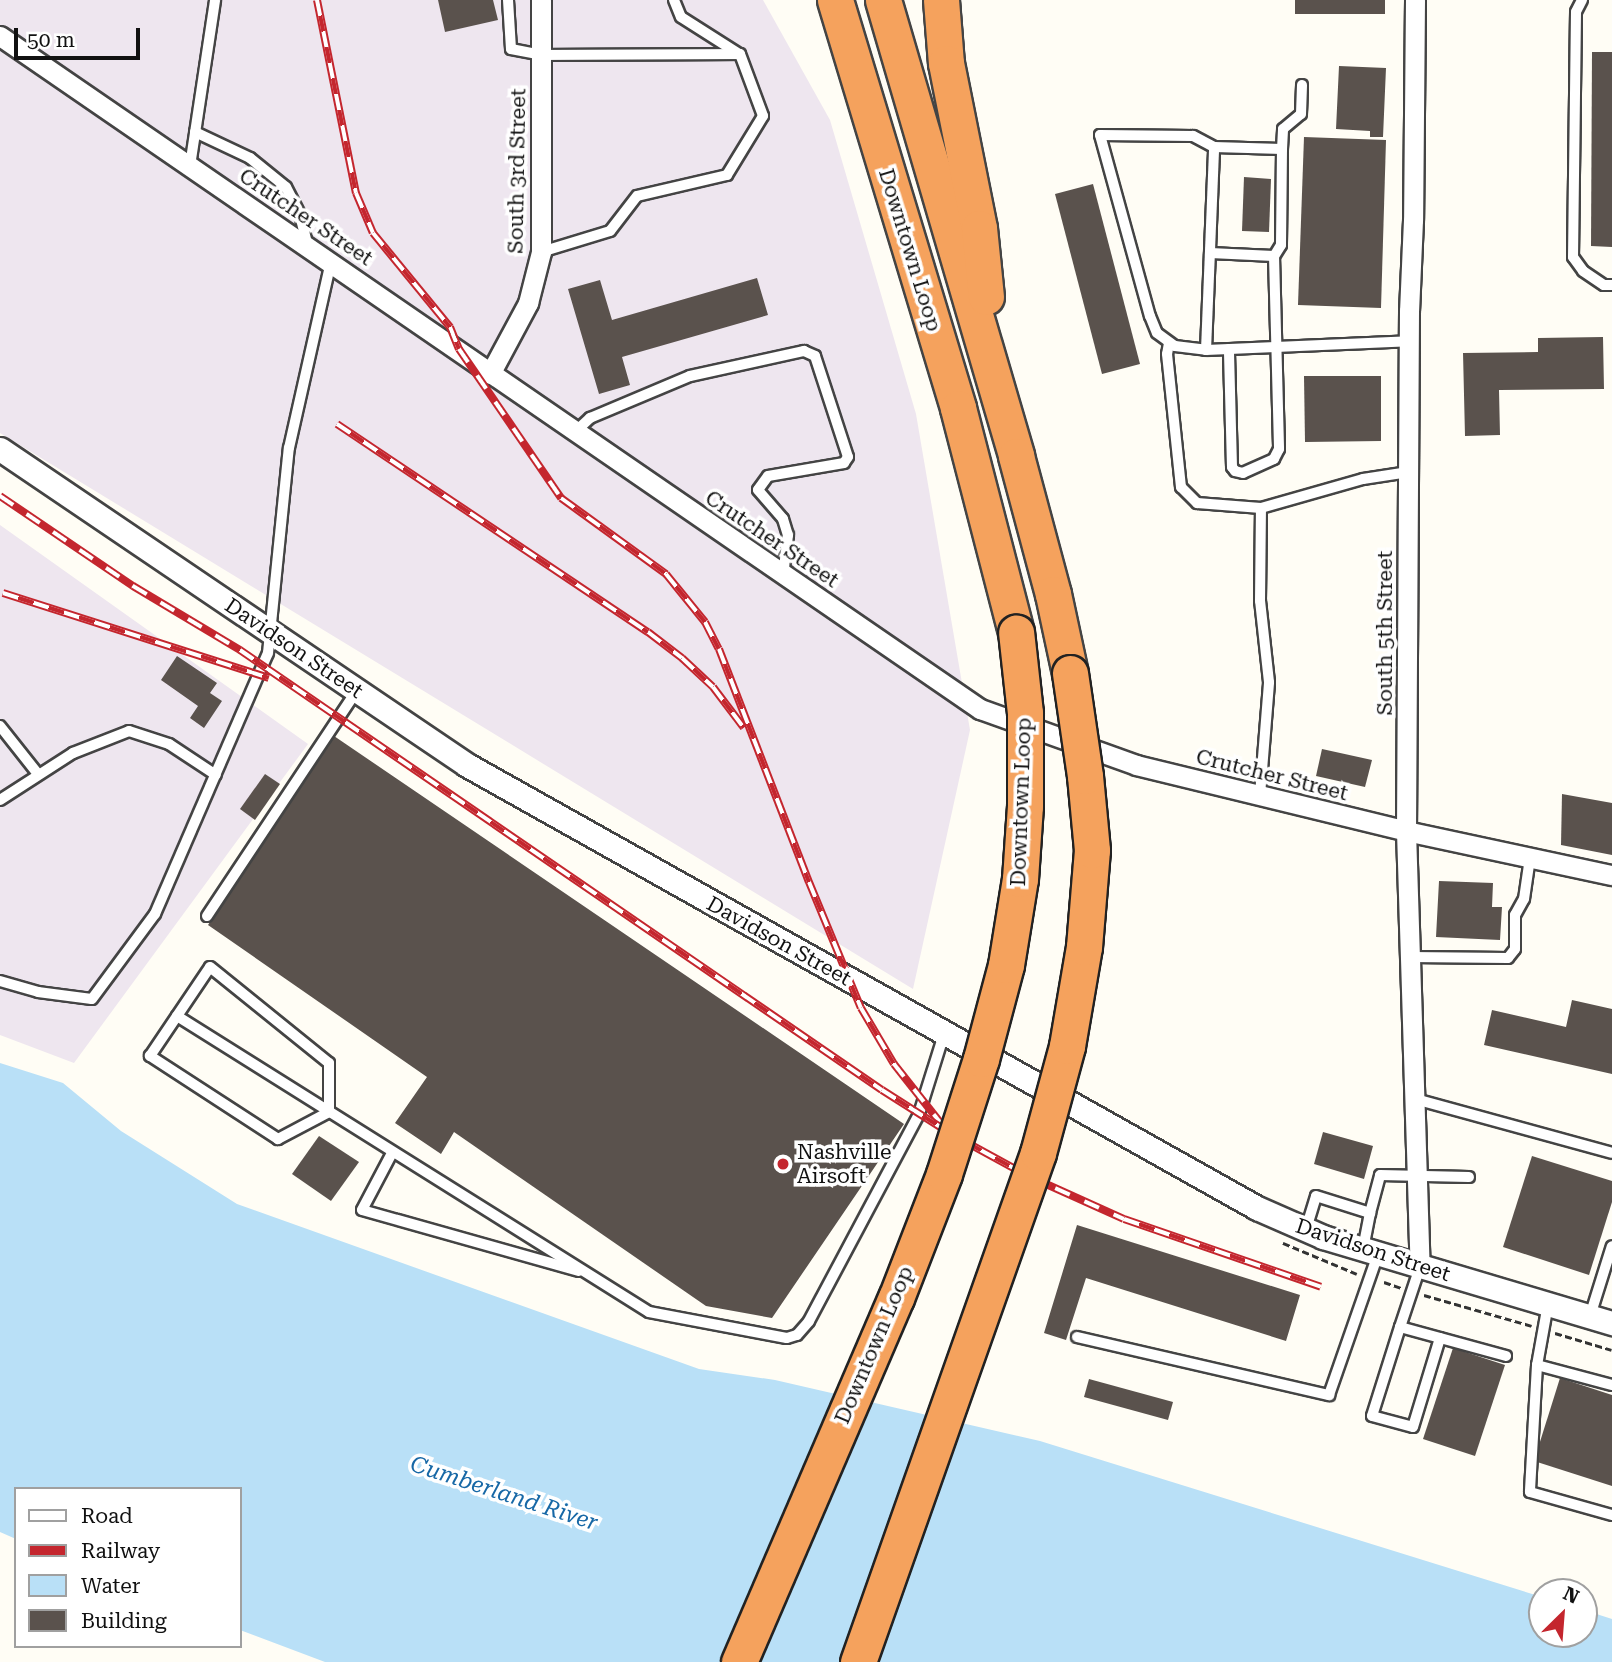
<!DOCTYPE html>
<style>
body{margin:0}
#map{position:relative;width:1612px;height:1662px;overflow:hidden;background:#fffdf5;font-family:"Roboto Serif",serif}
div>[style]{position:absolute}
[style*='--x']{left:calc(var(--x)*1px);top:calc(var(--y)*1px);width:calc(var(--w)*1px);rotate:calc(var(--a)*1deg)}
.industrial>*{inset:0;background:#eee6ef}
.water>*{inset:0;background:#b9e0f7}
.building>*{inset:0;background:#5a524d}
.path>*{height:2.5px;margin-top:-1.25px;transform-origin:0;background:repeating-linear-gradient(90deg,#333 0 7px,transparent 0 10.5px)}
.roads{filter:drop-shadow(2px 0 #444) drop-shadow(-2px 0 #444) drop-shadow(0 2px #444) drop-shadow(0 -2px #444)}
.service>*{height:10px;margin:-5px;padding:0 5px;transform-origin:5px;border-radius:5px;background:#fff}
.minor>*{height:19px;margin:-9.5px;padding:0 9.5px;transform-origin:9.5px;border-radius:9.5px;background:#fff}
.tertiary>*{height:23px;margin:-11.5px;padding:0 11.5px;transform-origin:11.5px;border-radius:11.5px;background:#fff}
.motorway>*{height:35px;margin:-17.5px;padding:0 17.5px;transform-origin:17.5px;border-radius:17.5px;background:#f5a25d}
.rail>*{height:8px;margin-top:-4px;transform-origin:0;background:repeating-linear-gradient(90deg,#fff 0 16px,#c4262e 0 32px);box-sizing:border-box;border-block:2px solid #c4262e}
.bridges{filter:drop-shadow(2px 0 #222) drop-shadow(-2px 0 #222) drop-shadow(0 2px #222) drop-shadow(0 -2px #222)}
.motorway-bridge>*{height:35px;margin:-17.5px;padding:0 17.5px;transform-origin:17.5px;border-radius:17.5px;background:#f5a25d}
.dots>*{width:19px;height:19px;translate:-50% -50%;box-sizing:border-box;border:4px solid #fff;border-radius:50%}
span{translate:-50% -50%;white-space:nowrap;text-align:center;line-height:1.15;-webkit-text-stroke:7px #fff;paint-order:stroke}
.street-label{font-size:21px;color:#111}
.poi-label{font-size:21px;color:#111}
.left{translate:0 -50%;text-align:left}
.water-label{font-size:23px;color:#1768a6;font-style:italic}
.legend{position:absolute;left:14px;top:1487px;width:228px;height:161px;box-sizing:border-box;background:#fff;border:2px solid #a0a0a0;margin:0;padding:9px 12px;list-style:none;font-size:21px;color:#111}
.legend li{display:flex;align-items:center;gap:14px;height:35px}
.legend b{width:35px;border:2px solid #a0a0a0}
.north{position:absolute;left:1528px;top:1578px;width:70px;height:70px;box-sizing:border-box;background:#fff;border:2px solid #a0a0a0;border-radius:50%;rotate:25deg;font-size:19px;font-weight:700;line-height:28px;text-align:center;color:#111}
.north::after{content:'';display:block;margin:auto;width:24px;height:32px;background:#c4262e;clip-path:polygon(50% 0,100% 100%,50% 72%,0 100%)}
.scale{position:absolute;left:14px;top:28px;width:126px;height:32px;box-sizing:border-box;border:4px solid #111;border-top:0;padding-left:9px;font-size:21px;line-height:24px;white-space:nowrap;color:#111;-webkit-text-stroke:5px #fff;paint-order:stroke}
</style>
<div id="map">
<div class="industrial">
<div style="clip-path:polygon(0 0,763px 0,830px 120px,916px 414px,970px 730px,913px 989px,0 433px)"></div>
<div style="clip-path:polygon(0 525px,308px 744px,74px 1063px,0 1035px)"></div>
</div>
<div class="water">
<div style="clip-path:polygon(0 1063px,63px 1083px,121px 1131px,237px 1204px,699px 1369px,775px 1380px,1040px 1441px,1542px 1597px,1542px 1634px,1584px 1634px,1584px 1610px,1612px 1619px,1612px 1662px,325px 1662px,240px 1630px,240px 1489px,16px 1489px,16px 1539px,0 1532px)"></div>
</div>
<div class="building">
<div style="clip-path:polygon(438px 0,493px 0,498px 20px,445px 32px)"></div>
<div style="clip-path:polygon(1295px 0,1385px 0,1385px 14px,1295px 14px)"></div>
<div style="clip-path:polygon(1592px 52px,1612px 52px,1612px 247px,1591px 246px)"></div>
<div style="clip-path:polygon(1339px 66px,1386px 68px,1383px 137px,1370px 137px,1370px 131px,1336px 129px)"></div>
<div style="clip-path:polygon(1304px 137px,1386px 140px,1381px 308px,1298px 305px)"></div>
<div style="clip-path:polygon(1244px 177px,1271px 179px,1269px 232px,1242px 231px)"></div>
<div style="clip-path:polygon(1093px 184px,1140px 364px,1102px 374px,1055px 194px)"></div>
<div style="clip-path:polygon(757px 278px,768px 315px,622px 357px,630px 385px,599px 394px,568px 289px,600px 280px,612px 320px)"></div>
<div style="clip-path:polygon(1603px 337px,1604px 389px,1499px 390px,1500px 435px,1465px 436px,1463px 353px,1538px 352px,1538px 338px)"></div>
<div style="clip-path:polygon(1304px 376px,1381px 376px,1381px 441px,1305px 442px)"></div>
<div style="clip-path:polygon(177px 656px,217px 683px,210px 693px,222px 701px,204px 728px,190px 718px,198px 706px,161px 680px)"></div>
<div style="clip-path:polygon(334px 736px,904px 1124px,772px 1318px,706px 1306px,454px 1132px,441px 1154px,395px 1123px,427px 1077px,208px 925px)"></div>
<div style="clip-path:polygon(1322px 749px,1372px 760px,1365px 787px,1316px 776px)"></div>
<div style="clip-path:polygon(265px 774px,280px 784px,255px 820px,240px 809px)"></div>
<div style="clip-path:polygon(1562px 794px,1612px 803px,1612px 855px,1561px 845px)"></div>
<div style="clip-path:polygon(1439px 881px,1493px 883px,1492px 907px,1502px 907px,1500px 940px,1436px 937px)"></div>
<div style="clip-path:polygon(1572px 1000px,1612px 1009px,1612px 1074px,1484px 1045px,1492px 1010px,1566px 1027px)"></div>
<div style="clip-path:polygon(1323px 1132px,1373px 1146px,1364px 1179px,1314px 1164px)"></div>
<div style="clip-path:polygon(319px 1136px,359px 1162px,331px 1201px,292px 1174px)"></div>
<div style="clip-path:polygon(1532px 1156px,1612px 1181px,1612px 1202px,1589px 1275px,1503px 1247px)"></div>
<div style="clip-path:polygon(1077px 1225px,1300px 1295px,1286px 1341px,1086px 1278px,1066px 1340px,1044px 1333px)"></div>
<div style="clip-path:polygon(1453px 1348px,1505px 1365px,1475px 1456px,1423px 1439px)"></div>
<div style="clip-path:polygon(1560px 1378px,1612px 1395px,1612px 1486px,1534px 1461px)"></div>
<div style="clip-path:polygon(1089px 1379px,1173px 1402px,1168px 1420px,1084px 1397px)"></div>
</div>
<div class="path">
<div style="--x:1283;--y:1243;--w:80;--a:22.7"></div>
<div style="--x:1384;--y:1282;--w:18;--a:19"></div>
<div style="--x:1424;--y:1295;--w:112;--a:16"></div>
<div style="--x:1555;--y:1333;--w:59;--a:16.6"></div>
</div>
<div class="roads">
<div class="service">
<div style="--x:508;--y:0;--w:49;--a:86.5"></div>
<div style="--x:511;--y:49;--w:31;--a:11"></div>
<div style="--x:541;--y:55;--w:199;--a:-0.3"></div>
<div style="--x:740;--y:54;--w:66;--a:69.6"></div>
<div style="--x:763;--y:116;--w:69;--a:121.4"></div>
<div style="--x:727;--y:175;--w:92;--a:166.9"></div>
<div style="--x:637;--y:196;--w:44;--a:127.6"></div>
<div style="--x:610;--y:231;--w:72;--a:163.1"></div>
<div style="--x:674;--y:0;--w:18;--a:68"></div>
<div style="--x:681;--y:17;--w:69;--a:32.5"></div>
<div style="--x:1582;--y:0;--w:13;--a:117"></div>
<div style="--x:1576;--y:12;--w:245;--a:90.7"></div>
<div style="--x:1573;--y:257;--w:17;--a:54"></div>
<div style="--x:1583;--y:271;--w:25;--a:34"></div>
<div style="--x:1604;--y:285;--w:8;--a:0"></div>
<div style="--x:195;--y:132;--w:61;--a:25.3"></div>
<div style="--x:250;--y:158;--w:46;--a:38.9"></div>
<div style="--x:286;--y:187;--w:31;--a:63"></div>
<div style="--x:300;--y:215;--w:29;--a:76"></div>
<div style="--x:1214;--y:147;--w:24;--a:-152"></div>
<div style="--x:1193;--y:136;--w:93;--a:-179.4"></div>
<div style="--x:1100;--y:135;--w:188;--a:74.6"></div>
<div style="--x:1150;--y:316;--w:18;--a:68"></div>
<div style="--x:1157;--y:333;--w:22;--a:36"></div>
<div style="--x:1175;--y:346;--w:31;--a:7"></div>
<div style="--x:1206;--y:350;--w:203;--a:-2.5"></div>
<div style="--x:1282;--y:149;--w:20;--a:-87"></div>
<div style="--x:1283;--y:129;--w:23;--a:-40"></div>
<div style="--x:1301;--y:114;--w:29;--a:-88"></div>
<div style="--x:190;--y:166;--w:168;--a:-81.4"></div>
<div style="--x:1210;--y:253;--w:64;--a:2.7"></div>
<div style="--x:1169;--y:343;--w:11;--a:100"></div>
<div style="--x:1167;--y:354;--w:134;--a:84"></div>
<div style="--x:1181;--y:487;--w:23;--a:45"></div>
<div style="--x:1197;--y:503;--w:64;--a:4.5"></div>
<div style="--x:1206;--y:350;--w:203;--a:-87.7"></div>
<div style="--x:1214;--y:147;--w:68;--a:1.7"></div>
<div style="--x:1282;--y:149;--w:96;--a:90.6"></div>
<div style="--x:1281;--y:245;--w:13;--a:122"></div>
<div style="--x:1274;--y:256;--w:193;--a:88.5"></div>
<div style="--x:1279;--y:449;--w:11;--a:117"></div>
<div style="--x:1274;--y:459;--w:34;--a:156"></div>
<div style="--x:1243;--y:473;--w:8;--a:-166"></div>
<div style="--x:1235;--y:471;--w:5;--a:-127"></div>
<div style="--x:1232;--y:467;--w:118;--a:-91.5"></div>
<div style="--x:575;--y:432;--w:21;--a:-43"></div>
<div style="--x:590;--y:418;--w:108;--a:-22.8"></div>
<div style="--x:690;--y:376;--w:117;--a:-12.4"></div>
<div style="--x:804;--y:351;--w:12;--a:24"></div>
<div style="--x:815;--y:356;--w:106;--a:71.9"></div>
<div style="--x:848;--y:457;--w:7;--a:124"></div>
<div style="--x:844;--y:463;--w:77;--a:170.3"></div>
<div style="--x:768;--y:476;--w:17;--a:126"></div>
<div style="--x:758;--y:490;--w:38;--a:49"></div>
<div style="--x:783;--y:519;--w:17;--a:73"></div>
<div style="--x:788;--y:535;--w:39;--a:97"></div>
<div style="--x:0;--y:726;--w:61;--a:51.6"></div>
<div style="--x:1260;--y:795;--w:113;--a:-85.4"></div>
<div style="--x:1269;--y:682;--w:81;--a:-96.3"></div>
<div style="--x:1260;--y:601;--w:93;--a:-89.4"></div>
<div style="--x:1261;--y:508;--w:106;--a:-15.9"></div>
<div style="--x:1363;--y:479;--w:46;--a:-8.8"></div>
<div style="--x:0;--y:800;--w:87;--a:-32.8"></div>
<div style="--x:73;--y:753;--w:60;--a:-21.4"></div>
<div style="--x:129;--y:731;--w:42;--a:18"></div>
<div style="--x:169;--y:744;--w:56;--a:33.4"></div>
<div style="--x:207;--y:916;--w:271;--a:-56.4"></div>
<div style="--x:1410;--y:957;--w:98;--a:0.6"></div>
<div style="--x:1508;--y:958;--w:11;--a:-52"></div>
<div style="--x:1515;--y:949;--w:34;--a:-90"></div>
<div style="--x:1515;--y:915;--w:18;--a:-61"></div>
<div style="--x:1524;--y:899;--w:41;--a:-81.7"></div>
<div style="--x:210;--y:967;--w:153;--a:38.9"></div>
<div style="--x:329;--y:1063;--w:49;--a:90"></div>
<div style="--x:329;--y:1112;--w:58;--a:152.1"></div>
<div style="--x:278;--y:1139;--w:153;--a:-147"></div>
<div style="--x:150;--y:1056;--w:107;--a:-56"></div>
<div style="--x:0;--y:981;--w:40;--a:16"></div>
<div style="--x:38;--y:992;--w:54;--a:7.4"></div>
<div style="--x:92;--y:999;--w:106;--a:-53.5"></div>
<div style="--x:155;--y:914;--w:284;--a:-66.6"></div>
<div style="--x:268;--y:653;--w:206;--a:-84.2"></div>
<div style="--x:289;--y:448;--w:191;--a:-77.3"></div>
<div style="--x:177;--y:1016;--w:557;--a:32.09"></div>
<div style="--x:649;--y:1312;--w:140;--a:10.7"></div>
<div style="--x:787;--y:1338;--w:10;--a:-17"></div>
<div style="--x:797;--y:1335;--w:18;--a:-49"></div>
<div style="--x:809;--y:1321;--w:234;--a:-62"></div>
<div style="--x:919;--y:1114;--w:84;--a:-72.6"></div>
<div style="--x:1415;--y:1099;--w:204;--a:15.3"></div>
<div style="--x:392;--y:1153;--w:64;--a:117.8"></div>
<div style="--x:362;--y:1210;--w:225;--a:15.7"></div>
<div style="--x:1370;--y:1213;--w:39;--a:-75"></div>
<div style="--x:1380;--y:1175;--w:89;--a:1.3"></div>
<div style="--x:1306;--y:1229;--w:34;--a:-73"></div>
<div style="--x:1316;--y:1196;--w:57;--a:17.5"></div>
<div style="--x:1370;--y:1213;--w:37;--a:101"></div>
<div style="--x:1420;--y:1267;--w:63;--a:108.4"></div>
<div style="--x:1400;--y:1327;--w:110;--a:15.3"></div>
<div style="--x:1548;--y:1304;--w:62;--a:100.2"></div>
<div style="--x:1537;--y:1365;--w:78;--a:14.9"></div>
<div style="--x:1590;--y:1316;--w:73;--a:-72.6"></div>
<div style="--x:1400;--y:1327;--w:93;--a:107.5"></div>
<div style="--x:1372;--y:1416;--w:42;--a:15"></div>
<div style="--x:1413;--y:1427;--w:93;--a:-73.1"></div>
<div style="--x:1077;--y:1337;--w:259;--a:13"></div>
<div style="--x:1329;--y:1395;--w:149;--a:-70.8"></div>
<div style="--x:1537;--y:1365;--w:127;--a:93.2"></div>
<div style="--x:1530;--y:1492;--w:85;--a:15.7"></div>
</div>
<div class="minor">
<div style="--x:1415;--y:0;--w:220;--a:90.5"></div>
<div style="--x:1413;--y:220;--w:91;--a:92.5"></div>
<div style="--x:1409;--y:311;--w:520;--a:90.33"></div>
<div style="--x:1406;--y:831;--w:436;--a:88.2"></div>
<div style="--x:0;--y:36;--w:1189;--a:34.48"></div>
<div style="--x:980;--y:709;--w:166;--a:19.7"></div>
<div style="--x:1136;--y:765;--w:278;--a:13.7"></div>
<div style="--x:1406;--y:831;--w:211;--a:12.1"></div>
<div style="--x:490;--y:374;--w:81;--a:-61.8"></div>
<div style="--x:528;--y:303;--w:53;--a:-75.7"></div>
<div style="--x:541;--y:252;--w:252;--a:-90"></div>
</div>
<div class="tertiary">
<div style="--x:0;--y:449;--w:564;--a:34.08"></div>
<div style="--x:467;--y:765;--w:906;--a:29.28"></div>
<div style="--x:1257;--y:1208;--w:72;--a:23.7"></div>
<div style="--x:1323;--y:1237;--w:302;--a:16.6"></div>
</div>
<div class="motorway">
<div style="--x:835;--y:0;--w:426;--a:73.2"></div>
<div style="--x:958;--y:408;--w:231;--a:75.5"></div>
<div style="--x:883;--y:0;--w:475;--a:73.7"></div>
<div style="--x:1016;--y:456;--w:143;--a:75"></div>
<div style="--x:1053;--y:594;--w:81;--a:77.9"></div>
<div style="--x:941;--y:0;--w:63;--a:85.5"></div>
<div style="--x:946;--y:63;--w:168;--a:78.7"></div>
<div style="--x:979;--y:228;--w:69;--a:84.2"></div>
</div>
</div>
<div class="rail">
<div style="--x:317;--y:0;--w:197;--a:78.6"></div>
<div style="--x:356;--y:193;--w:43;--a:67"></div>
<div style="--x:373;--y:233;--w:122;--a:50.7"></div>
<div style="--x:450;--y:327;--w:24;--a:68"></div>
<div style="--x:459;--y:349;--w:181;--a:55.6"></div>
<div style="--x:561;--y:498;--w:130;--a:35.9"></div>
<div style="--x:666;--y:574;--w:62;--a:50.9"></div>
<div style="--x:705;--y:622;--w:30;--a:63"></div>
<div style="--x:719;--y:649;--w:250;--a:68.9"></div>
<div style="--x:809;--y:882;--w:136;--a:67.6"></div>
<div style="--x:861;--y:1008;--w:65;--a:59.5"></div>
<div style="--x:894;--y:1064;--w:73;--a:51.7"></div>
<div style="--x:337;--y:424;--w:374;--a:33.8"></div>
<div style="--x:648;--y:632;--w:43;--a:37.4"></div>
<div style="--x:682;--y:658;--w:42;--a:43.1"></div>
<div style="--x:713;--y:687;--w:51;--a:52.9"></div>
<div style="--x:0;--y:496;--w:161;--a:34.1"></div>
<div style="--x:133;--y:586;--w:125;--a:30.9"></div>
<div style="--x:240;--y:650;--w:778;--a:34.43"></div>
<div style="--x:882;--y:1090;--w:84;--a:32.4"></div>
<div style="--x:953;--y:1135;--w:83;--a:28.7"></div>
<div style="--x:1026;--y:1175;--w:107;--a:24.2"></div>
<div style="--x:1124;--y:1219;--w:208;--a:19"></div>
<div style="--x:3;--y:593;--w:279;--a:17.7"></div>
</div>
<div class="bridges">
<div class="motorway-bridge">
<div style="--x:739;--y:1662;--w:396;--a:-66.7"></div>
<div style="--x:896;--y:1298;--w:133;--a:-68.8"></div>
<div style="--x:944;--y:1174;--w:121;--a:-72.2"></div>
<div style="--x:981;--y:1059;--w:97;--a:-75.1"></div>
<div style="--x:1006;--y:965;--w:87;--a:-80.8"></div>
<div style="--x:1020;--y:879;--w:73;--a:-86.1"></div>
<div style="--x:1025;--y:806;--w:93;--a:-90"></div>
<div style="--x:1025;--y:713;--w:81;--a:-96.3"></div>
<div style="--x:858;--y:1662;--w:540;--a:-70.52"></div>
<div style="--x:1038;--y:1153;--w:111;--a:-74.8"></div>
<div style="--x:1067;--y:1046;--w:100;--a:-80.3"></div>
<div style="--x:1084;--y:947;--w:97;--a:-85.3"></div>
<div style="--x:1092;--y:850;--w:74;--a:-95.4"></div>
<div style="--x:1085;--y:776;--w:104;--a:-98.3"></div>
</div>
</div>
<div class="dots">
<div style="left:783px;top:1164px;background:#c4262e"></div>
</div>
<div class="street-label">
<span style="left:517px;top:171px;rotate:-89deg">South 3rd Street</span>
<span style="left:306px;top:217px;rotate:34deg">Crutcher Street</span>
<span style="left:910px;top:250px;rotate:73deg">Downtown Loop</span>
<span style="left:772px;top:539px;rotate:34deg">Crutcher Street</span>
<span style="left:1385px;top:633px;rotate:-90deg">South 5th Street</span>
<span style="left:294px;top:648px;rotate:34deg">Davidson Street</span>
<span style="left:1272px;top:775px;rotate:14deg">Crutcher Street</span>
<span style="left:1021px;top:802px;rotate:-88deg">Downtown Loop</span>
<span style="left:779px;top:941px;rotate:29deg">Davidson Street</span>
<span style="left:1373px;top:1250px;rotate:18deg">Davidson Street</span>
<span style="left:874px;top:1345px;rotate:-67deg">Downtown Loop</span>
</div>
<div class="poi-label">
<span class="left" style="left:797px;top:1164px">Nashville<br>Airsoft</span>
</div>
<div class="water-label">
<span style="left:504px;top:1494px;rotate:18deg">Cumberland River</span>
</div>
<ul class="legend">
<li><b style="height:9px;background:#fff"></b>Road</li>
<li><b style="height:9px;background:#c4262e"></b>Railway</li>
<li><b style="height:19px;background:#b9e0f7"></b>Water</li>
<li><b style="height:19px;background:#5a524d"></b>Building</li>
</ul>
<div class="north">N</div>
<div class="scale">50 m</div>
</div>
